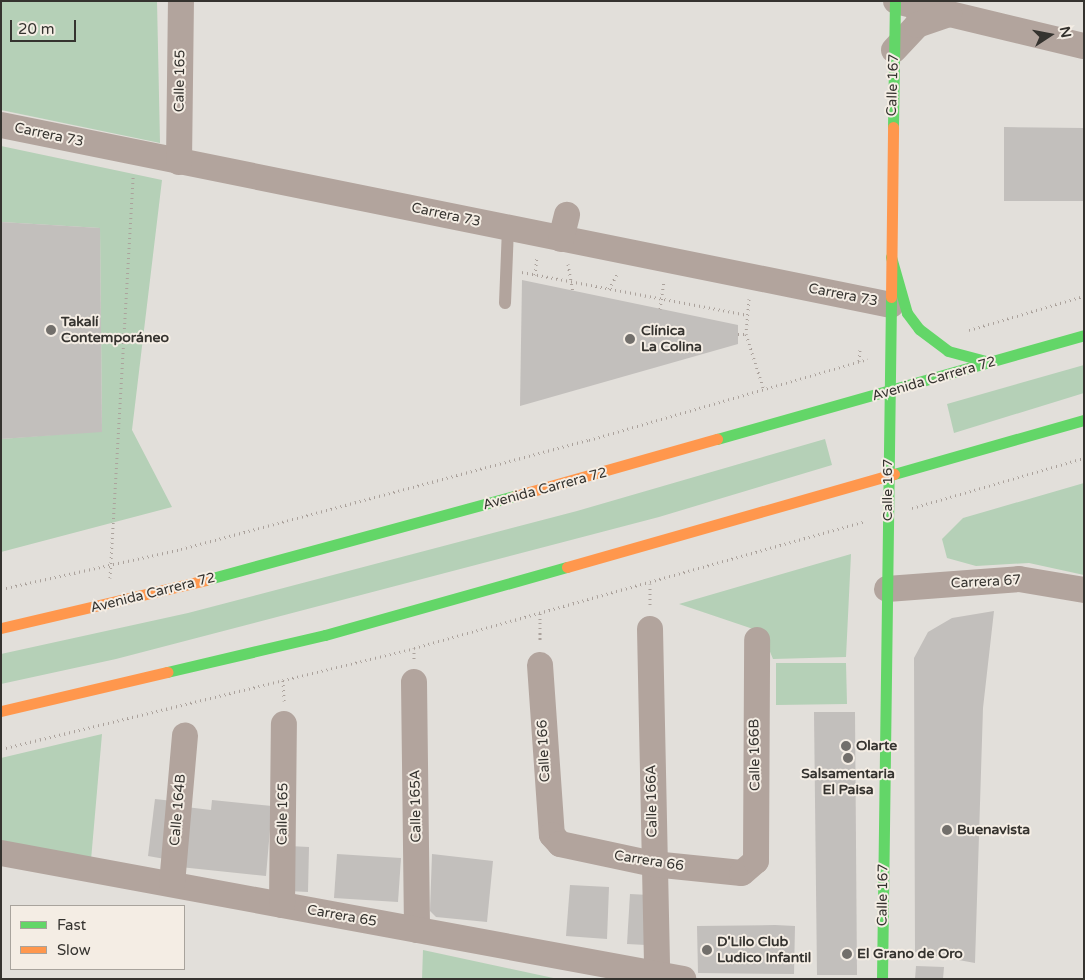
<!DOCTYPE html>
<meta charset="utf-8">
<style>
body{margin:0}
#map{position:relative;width:1085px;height:980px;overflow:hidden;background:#e2dfda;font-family:"Varela Round",sans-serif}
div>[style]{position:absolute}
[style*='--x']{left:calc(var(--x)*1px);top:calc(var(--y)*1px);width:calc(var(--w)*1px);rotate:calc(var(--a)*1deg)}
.green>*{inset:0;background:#b5d0b7}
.building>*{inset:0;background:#c2bfbc}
.path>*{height:3px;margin-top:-1.5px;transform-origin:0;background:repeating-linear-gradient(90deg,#aba29c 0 1px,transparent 0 5px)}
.lane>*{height:12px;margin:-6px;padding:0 6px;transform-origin:6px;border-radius:6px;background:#b2a49d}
.street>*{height:26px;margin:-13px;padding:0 13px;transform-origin:13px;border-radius:13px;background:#b2a49d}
.fast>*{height:11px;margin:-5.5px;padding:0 5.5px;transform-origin:5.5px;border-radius:5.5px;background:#63d668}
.slow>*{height:11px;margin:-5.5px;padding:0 5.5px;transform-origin:5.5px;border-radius:5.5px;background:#ff974d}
.dots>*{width:14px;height:14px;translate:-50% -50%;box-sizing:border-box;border:2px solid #f4ede4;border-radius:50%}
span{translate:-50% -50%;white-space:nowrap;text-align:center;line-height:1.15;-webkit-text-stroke:4px #f4ede4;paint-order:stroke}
.street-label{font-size:14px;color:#35332f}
.poi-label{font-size:14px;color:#35332f;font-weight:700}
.left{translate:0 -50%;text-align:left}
.frame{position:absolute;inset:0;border:2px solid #35332f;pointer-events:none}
.legend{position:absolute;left:10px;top:905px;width:175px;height:65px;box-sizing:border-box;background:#f4ede4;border:1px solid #a8a39c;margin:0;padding:6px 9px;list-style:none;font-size:15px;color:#35332f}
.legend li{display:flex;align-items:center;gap:10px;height:25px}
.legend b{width:25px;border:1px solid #a8a39c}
.north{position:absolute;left:1025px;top:10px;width:50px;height:50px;-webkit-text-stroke:4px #f4ede4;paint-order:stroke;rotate:79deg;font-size:14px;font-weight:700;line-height:20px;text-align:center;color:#35332f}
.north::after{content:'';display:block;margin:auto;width:18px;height:22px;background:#35332f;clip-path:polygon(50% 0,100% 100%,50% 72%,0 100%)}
.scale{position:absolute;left:10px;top:20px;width:66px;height:22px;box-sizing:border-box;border:2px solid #35332f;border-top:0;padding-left:6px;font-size:15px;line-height:18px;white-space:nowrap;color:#35332f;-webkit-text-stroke:4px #f4ede4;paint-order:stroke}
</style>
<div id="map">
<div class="green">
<div style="clip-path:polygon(1px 1px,157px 1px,160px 143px,1px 110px)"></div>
<div style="clip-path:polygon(1px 146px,162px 180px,132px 430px,172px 507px,1px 552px,1px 439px,102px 431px,100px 228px,1px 222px)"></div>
<div style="clip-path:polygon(1084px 365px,1084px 393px,954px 433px,947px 404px)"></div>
<div style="clip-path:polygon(825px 439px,832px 465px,659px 517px,116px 659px,1px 684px,1px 654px,188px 613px,577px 511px)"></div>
<div style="clip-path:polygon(1084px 483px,1084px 575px,1029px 563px,976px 566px,947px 558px,942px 539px,963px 518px)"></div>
<div style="clip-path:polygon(851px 554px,846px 657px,773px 659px,762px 632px,679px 604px)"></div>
<div style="clip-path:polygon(776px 663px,846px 663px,847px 704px,776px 705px)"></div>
<div style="clip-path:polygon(102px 734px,91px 860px,1px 841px,1px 758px)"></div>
<div style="clip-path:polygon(423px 950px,558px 979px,422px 979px)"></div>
</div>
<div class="building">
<div style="clip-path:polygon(1004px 127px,1084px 128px,1084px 201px,1004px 201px)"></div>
<div style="clip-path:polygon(1px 222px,100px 228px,102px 432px,1px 439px)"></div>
<div style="clip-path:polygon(522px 280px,738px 325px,738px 344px,520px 406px)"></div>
<div style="clip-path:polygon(994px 611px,983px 708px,975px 963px,915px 952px,914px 658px,928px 632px,952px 618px)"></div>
<div style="clip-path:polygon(814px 712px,855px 712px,857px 975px,817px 975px)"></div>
<div style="clip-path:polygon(155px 799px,173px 801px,165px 859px,148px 856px)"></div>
<div style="clip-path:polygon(212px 800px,272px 806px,266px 876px,180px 867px,186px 807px,211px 810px)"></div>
<div style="clip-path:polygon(289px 846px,309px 847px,308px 892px,288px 891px)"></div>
<div style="clip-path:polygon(337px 854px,401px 858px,398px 902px,334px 898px)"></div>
<div style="clip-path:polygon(432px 854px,493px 861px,487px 922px,436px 917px,430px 911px)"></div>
<div style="clip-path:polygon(570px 885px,609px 887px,607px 939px,566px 936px)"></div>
<div style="clip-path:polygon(630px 894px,649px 895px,646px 945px,627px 944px)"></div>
<div style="clip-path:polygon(775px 925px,795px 926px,794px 974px,698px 973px,697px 926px)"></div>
<div style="clip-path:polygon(916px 966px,944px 967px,943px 979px,915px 979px)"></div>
</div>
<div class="path">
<div style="--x:568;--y:264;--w:27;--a:80"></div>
<div style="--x:522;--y:272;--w:230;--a:10.8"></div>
<div style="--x:535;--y:275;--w:19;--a:-84"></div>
<div style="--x:609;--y:289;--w:19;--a:-62"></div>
<div style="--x:749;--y:299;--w:35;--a:95"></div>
<div style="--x:746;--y:334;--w:59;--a:72.2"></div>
<div style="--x:660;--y:309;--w:27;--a:-82"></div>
<div style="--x:969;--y:330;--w:120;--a:-16.5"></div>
<div style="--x:738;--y:334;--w:8;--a:0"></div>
<div style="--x:859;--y:361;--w:12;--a:-85"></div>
<div style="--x:912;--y:508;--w:179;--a:-16.2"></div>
<div style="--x:110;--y:578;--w:404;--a:-86.7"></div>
<div style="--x:650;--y:584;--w:21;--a:90"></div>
<div style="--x:1;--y:589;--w:184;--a:-12.5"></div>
<div style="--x:181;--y:549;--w:422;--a:-15"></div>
<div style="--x:589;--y:440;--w:290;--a:-16.2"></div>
<div style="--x:540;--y:613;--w:29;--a:90"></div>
<div style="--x:414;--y:648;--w:11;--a:90"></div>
<div style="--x:283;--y:680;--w:21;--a:87"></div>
<div style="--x:1;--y:749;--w:425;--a:-13.7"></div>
<div style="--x:414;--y:648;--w:469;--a:-15.7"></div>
</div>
<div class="lane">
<div style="--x:505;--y:303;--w:75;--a:-87.7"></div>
</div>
<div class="street">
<div style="--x:896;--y:1;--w:193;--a:13.5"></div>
<div style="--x:894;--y:50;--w:34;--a:-47"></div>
<div style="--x:917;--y:25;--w:34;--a:-19"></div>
<div style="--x:1;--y:125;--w:908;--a:11.43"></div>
<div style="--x:179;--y:162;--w:161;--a:-89.3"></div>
<div style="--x:561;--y:239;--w:25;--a:-76"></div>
<div style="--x:887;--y:589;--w:132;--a:-4.3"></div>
<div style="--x:1019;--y:579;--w:66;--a:9.6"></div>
<div style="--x:650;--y:629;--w:345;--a:88.8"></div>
<div style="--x:540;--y:665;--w:170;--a:86"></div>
<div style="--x:552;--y:835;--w:12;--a:48"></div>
<div style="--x:560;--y:844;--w:95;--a:12.1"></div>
<div style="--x:653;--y:864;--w:89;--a:5.8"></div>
<div style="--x:742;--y:873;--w:18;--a:-41"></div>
<div style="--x:756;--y:861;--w:221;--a:-89.7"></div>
<div style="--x:414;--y:682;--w:248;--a:89.3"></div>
<div style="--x:1;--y:853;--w:694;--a:10.47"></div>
<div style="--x:172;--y:884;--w:149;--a:-85"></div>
<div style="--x:282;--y:905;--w:181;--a:-89.4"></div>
</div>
<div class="fast">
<div style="--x:893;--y:127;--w:126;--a:-89.1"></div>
<div style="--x:891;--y:257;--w:58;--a:74.1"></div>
<div style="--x:907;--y:313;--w:20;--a:53"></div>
<div style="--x:919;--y:329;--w:36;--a:37"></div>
<div style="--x:948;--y:351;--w:42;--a:15"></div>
<div style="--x:717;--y:439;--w:381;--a:-15.8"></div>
<div style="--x:894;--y:474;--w:198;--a:-15.9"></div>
<div style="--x:205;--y:580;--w:321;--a:-15.2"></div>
<div style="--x:167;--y:672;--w:162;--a:-13.2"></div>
<div style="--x:325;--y:635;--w:251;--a:-15.7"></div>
<div style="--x:882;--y:979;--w:682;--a:-89.24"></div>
</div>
<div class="slow">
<div style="--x:891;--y:297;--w:170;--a:-89.3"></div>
<div style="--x:515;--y:496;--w:210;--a:-15.8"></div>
<div style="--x:567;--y:567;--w:340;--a:-15.9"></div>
<div style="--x:1;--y:628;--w:210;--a:-13.2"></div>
<div style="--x:1;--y:711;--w:171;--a:-13.2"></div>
</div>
<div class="dots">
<div style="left:51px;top:330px;background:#726f6b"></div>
<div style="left:630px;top:339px;background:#726f6b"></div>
<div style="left:846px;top:746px;background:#726f6b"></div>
<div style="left:848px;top:758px;background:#726f6b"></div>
<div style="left:947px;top:830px;background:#726f6b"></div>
<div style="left:707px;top:950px;background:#726f6b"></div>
<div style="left:847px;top:954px;background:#726f6b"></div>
</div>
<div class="street-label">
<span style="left:180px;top:81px;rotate:-89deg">Calle 165</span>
<span style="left:893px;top:85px;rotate:-88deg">Calle 167</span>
<span style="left:49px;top:135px;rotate:12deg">Carrera 73</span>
<span style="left:446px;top:215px;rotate:12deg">Carrera 73</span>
<span style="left:843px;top:295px;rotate:11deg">Carrera 73</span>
<span style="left:934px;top:379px;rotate:-16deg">Avenida Carrera 72</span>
<span style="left:545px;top:489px;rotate:-15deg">Avenida Carrera 72</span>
<span style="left:888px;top:490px;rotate:-90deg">Calle 167</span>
<span style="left:986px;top:582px;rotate:-3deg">Carrera 67</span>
<span style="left:153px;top:593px;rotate:-14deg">Avenida Carrera 72</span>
<span style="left:544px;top:751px;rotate:-93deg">Calle 166</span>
<span style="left:755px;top:755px;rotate:-91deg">Calle 166B</span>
<span style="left:652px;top:801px;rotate:-91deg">Calle 166A</span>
<span style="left:416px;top:806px;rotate:-91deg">Calle 165A</span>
<span style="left:178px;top:810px;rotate:-85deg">Calle 164B</span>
<span style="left:283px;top:814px;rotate:-89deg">Calle 165</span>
<span style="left:649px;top:861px;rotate:9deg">Carrera 66</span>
<span style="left:883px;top:895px;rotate:-89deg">Calle 167</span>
<span style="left:342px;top:916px;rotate:10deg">Carrera 65</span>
</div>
<div class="poi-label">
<span class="left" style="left:61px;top:330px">Takalí<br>Contemporáneo</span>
<span class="left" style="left:641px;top:339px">Clínica<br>La Colina</span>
<span class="left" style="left:856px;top:746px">Olarte</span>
<span style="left:848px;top:782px">Salsamentaria<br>El Paisa</span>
<span class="left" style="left:957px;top:830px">Buenavista</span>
<span class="left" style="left:717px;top:950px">D'Lilo Club<br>Ludico Infantil</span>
<span class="left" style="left:857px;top:954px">El Grano de Oro</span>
</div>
<div class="frame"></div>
<ul class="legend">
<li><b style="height:6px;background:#63d668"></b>Fast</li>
<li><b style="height:6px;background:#ff974d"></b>Slow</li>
</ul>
<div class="north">N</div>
<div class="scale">20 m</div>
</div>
